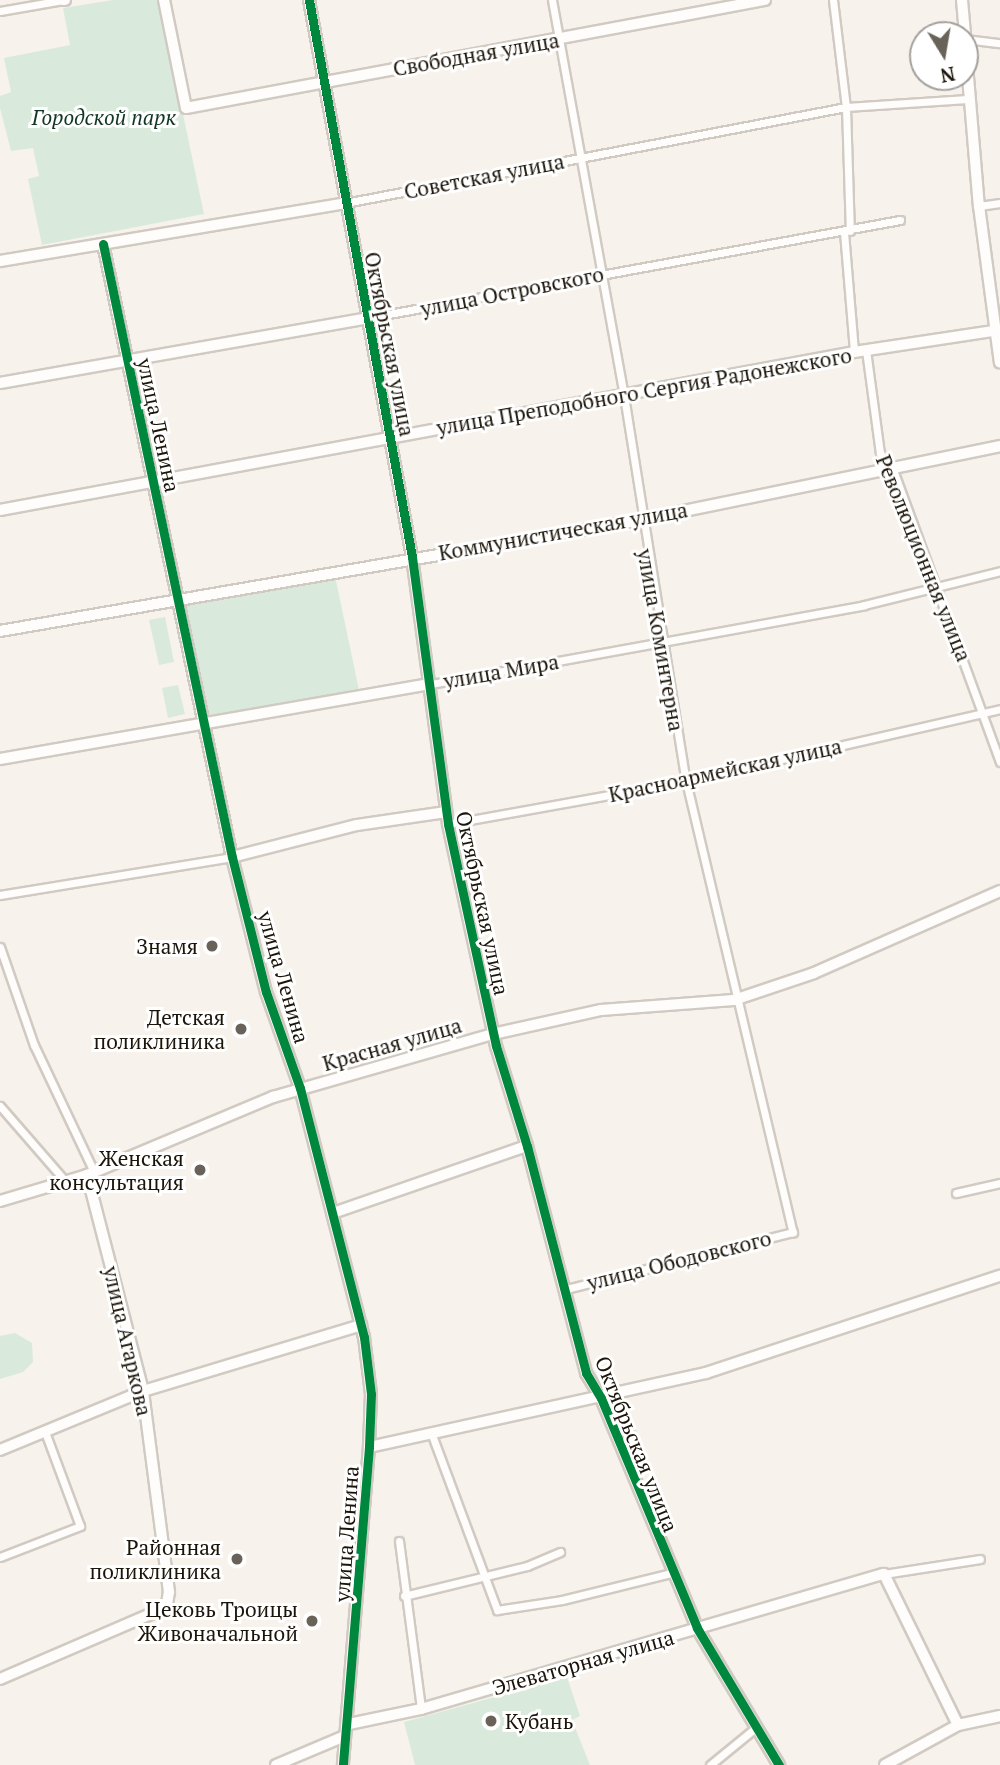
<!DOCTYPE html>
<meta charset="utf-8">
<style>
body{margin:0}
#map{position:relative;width:1000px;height:1765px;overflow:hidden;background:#f7f2ec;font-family:"PT Serif",serif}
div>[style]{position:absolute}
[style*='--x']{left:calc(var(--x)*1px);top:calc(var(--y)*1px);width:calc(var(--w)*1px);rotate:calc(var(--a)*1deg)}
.green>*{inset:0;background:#d9eadc}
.roads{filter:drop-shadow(2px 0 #d1cac2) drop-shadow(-2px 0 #d1cac2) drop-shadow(0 2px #d1cac2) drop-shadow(0 -2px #d1cac2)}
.street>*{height:7px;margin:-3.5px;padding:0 3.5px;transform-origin:3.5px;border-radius:3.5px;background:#fefdfc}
.secondary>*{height:10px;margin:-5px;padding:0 5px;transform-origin:5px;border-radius:5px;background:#fefdfc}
.cycleway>*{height:9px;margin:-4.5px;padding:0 4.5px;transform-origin:4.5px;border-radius:4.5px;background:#00873e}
.dots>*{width:19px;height:19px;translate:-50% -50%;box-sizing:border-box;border:4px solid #fff;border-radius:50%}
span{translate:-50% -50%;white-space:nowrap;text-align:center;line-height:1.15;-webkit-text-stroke:6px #fff;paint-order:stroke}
.street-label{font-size:21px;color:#1b1409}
.park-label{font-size:21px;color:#103625;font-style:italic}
.poi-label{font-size:21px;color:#1b1409}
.right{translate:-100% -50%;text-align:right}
.left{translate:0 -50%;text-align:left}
.north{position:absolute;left:909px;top:21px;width:70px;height:70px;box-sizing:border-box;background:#fff;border:2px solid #a4a19d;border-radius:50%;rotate:169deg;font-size:19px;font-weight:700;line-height:28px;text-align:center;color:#1b1409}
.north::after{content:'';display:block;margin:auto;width:24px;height:32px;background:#686258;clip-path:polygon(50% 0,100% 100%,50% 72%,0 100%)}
</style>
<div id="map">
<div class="green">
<div style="clip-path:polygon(113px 0,159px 0,204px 214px,42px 245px,28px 179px,39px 176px,33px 148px,11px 151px,0 108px,0 96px,11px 92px,4px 58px,70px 45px,63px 8px)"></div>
<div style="clip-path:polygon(335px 576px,359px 690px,206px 716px,181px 604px)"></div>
<div style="clip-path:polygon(165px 617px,174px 662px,159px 665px,149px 620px)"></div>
<div style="clip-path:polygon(178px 685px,185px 714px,168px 718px,162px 688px)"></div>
<div style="clip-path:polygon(15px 1333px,32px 1343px,33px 1362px,23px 1372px,0 1379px,0 1336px)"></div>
<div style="clip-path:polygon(626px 1399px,642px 1447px,627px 1443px,615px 1413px,615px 1402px)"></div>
<div style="clip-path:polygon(567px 1677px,580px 1716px,572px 1720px,590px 1765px,415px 1765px,404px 1722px)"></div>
</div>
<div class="roads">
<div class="street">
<div style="--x:552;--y:0;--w:402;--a:79.7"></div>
<div style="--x:624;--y:396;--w:390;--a:80.9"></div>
<div style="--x:686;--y:781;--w:464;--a:76.7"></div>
<div style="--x:793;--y:1232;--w:234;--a:165.9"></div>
<div style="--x:833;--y:0;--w:108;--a:83.1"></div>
<div style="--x:846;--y:107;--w:124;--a:88.2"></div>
<div style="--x:0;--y:11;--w:64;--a:-9.9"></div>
<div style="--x:965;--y:39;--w:35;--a:7"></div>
<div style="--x:345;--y:203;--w:510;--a:-10.85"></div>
<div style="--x:846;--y:107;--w:122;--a:-3.8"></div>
<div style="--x:979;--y:206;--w:21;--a:-8"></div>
<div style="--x:844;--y:232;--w:120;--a:85.2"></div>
<div style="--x:367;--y:318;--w:542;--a:-10.42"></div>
<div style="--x:866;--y:350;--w:104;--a:82.3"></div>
<div style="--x:880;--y:453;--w:18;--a:49"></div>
<div style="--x:892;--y:467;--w:314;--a:69.9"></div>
<div style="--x:431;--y:684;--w:440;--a:-10.3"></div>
<div style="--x:864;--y:605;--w:140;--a:-14"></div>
<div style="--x:448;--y:824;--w:242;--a:-10.2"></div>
<div style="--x:686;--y:781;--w:322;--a:-12.9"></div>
<div style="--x:0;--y:895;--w:235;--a:-9.3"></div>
<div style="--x:0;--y:947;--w:104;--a:70.9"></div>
<div style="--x:34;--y:1045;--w:140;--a:64.7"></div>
<div style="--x:0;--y:1106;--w:101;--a:49"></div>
<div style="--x:956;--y:1193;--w:45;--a:-12.8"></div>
<div style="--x:432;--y:1435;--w:187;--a:69.6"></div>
<div style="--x:497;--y:1610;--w:66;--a:-8.7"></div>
<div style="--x:562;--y:1600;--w:112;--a:-13.9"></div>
<div style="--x:399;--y:1541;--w:169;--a:82.5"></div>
<div style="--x:0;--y:1557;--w:86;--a:-21.2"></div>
<div style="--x:80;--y:1526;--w:100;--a:-110.4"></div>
<div style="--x:884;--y:1574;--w:97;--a:-8.9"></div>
<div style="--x:404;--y:1596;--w:127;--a:-13.7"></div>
<div style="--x:527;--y:1566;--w:36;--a:-23"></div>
<div style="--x:710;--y:1765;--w:57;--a:-39.3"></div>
</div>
<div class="secondary">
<div style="--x:63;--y:0;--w:2;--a:0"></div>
<div style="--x:164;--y:0;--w:110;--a:78.5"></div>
<div style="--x:186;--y:108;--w:589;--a:-10.57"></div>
<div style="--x:309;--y:0;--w:566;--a:79.52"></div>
<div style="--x:412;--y:557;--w:269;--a:82.3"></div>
<div style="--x:448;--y:824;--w:227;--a:77.8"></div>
<div style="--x:496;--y:1046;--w:105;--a:72.8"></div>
<div style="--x:527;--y:1146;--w:235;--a:75.4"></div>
<div style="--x:586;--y:1373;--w:29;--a:59"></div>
<div style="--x:601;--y:1398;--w:249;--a:67.3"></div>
<div style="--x:697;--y:1628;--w:160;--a:59.1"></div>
<div style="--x:962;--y:0;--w:35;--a:85"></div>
<div style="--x:965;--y:41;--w:166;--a:85.2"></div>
<div style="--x:979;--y:206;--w:158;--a:82.4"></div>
<div style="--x:103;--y:244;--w:626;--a:78.12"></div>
<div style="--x:232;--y:857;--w:139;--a:75.9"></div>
<div style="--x:266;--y:992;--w:102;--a:70.5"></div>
<div style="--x:300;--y:1088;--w:257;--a:75.6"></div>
<div style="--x:364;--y:1337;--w:57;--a:83"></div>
<div style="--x:371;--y:1394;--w:53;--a:92.2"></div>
<div style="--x:369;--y:1447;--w:319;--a:94.7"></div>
<div style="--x:0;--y:261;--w:350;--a:-9.5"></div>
<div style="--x:0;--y:383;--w:373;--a:-10"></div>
<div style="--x:0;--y:510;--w:868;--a:-10.48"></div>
<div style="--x:854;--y:352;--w:148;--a:-8.6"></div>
<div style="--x:0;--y:631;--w:650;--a:-9.84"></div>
<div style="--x:640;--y:520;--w:368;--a:-11.6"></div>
<div style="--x:0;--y:759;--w:437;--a:-9.9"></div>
<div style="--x:232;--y:857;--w:129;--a:-14.4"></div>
<div style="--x:357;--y:825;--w:90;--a:-8.3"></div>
<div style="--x:0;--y:1201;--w:91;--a:-16.6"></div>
<div style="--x:87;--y:1175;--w:202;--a:-22.8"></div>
<div style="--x:273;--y:1097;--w:229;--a:-16"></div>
<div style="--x:493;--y:1034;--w:111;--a:-12.5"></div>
<div style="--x:601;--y:1010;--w:133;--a:-4.3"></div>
<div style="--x:734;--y:1000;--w:84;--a:-18.6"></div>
<div style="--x:814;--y:973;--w:203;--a:-23.8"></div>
<div style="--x:333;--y:1213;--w:205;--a:-19.1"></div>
<div style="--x:369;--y:1447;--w:345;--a:-12.4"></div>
<div style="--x:706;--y:1373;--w:310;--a:-18.3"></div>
<div style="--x:0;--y:1450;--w:155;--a:-22.4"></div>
<div style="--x:143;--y:1391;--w:228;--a:-16.8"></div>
<div style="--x:0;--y:1679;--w:167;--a:-23.3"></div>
<div style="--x:153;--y:1613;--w:17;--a:-33"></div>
<div style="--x:167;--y:1604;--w:12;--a:-81"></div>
<div style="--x:169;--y:1592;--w:203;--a:-97.4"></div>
<div style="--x:143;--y:1391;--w:223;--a:-104.5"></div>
<div style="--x:349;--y:1724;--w:74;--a:-11.8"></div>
<div style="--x:421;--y:1709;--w:482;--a:-16.3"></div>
<div style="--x:884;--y:1574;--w:168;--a:63.9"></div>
<div style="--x:276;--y:1765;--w:75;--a:-22.8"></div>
<div style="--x:885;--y:1765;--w:83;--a:-28.7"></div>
<div style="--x:958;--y:1725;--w:43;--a:-12.1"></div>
</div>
</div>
<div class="cycleway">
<div style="--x:309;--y:0;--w:566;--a:79.52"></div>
<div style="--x:412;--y:557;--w:269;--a:82.3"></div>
<div style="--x:448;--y:824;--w:227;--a:77.8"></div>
<div style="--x:496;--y:1046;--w:105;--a:72.8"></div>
<div style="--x:527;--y:1146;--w:235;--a:75.4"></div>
<div style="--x:586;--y:1373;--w:29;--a:59"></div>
<div style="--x:601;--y:1398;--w:249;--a:67.3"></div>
<div style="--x:697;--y:1628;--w:160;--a:59.1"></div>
<div style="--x:103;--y:244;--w:626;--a:78.12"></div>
<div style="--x:232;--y:857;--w:139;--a:75.9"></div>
<div style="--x:266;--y:992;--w:102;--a:70.5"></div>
<div style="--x:300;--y:1088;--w:257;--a:75.6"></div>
<div style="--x:364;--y:1337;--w:57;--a:83"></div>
<div style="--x:371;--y:1394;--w:53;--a:92.2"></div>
<div style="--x:369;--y:1447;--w:319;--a:94.7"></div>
</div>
<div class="dots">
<div style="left:212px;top:946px;background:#686258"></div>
<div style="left:241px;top:1029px;background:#686258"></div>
<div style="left:200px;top:1170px;background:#686258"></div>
<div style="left:237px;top:1559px;background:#686258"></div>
<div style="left:312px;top:1621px;background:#686258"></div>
<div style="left:491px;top:1721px;background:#686258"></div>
</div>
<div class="street-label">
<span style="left:476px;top:54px;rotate:-10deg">Свободная улица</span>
<span style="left:484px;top:176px;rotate:-11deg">Советская улица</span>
<span style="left:512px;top:291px;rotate:-11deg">улица Островского</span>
<span style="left:390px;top:344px;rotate:79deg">Октябрьская улица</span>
<span style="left:644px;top:391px;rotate:-10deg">улица Преподобного Сергия Радонежского</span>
<span style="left:159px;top:425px;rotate:78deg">улица Ленина</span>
<span style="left:563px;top:531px;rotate:-10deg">Коммунистическая улица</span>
<span style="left:924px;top:558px;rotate:68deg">Революционная улица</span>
<span style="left:661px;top:640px;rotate:80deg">улица Коминтерна</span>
<span style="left:501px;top:671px;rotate:-10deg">улица Мира</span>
<span style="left:725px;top:770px;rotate:-12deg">Красноармейская улица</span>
<span style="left:483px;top:903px;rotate:78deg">Октябрьская улица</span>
<span style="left:284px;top:977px;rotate:74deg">улица Ленина</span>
<span style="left:392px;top:1044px;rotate:-16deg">Красная улица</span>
<span style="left:679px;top:1260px;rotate:-14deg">улица Ободовского</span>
<span style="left:128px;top:1341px;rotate:77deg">улица Агаркова</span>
<span style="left:637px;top:1444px;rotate:68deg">Октябрьская улица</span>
<span style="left:346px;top:1534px;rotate:-86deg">улица Ленина</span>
<span style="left:583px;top:1662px;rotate:-16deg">Элеваторная улица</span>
</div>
<div class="park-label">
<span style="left:104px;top:117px">Городской парк</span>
</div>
<div class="poi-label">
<span class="right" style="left:198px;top:946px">Знамя</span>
<span class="right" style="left:225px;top:1029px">Детская<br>поликлиника</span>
<span class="right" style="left:184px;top:1170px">Женская<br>консультация</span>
<span class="right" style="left:221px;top:1559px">Районная<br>поликлиника</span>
<span class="right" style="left:298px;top:1621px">Цековь Троицы<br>Живоначальной</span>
<span class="left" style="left:505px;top:1721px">Кубань</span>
</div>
<div class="north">N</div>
</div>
